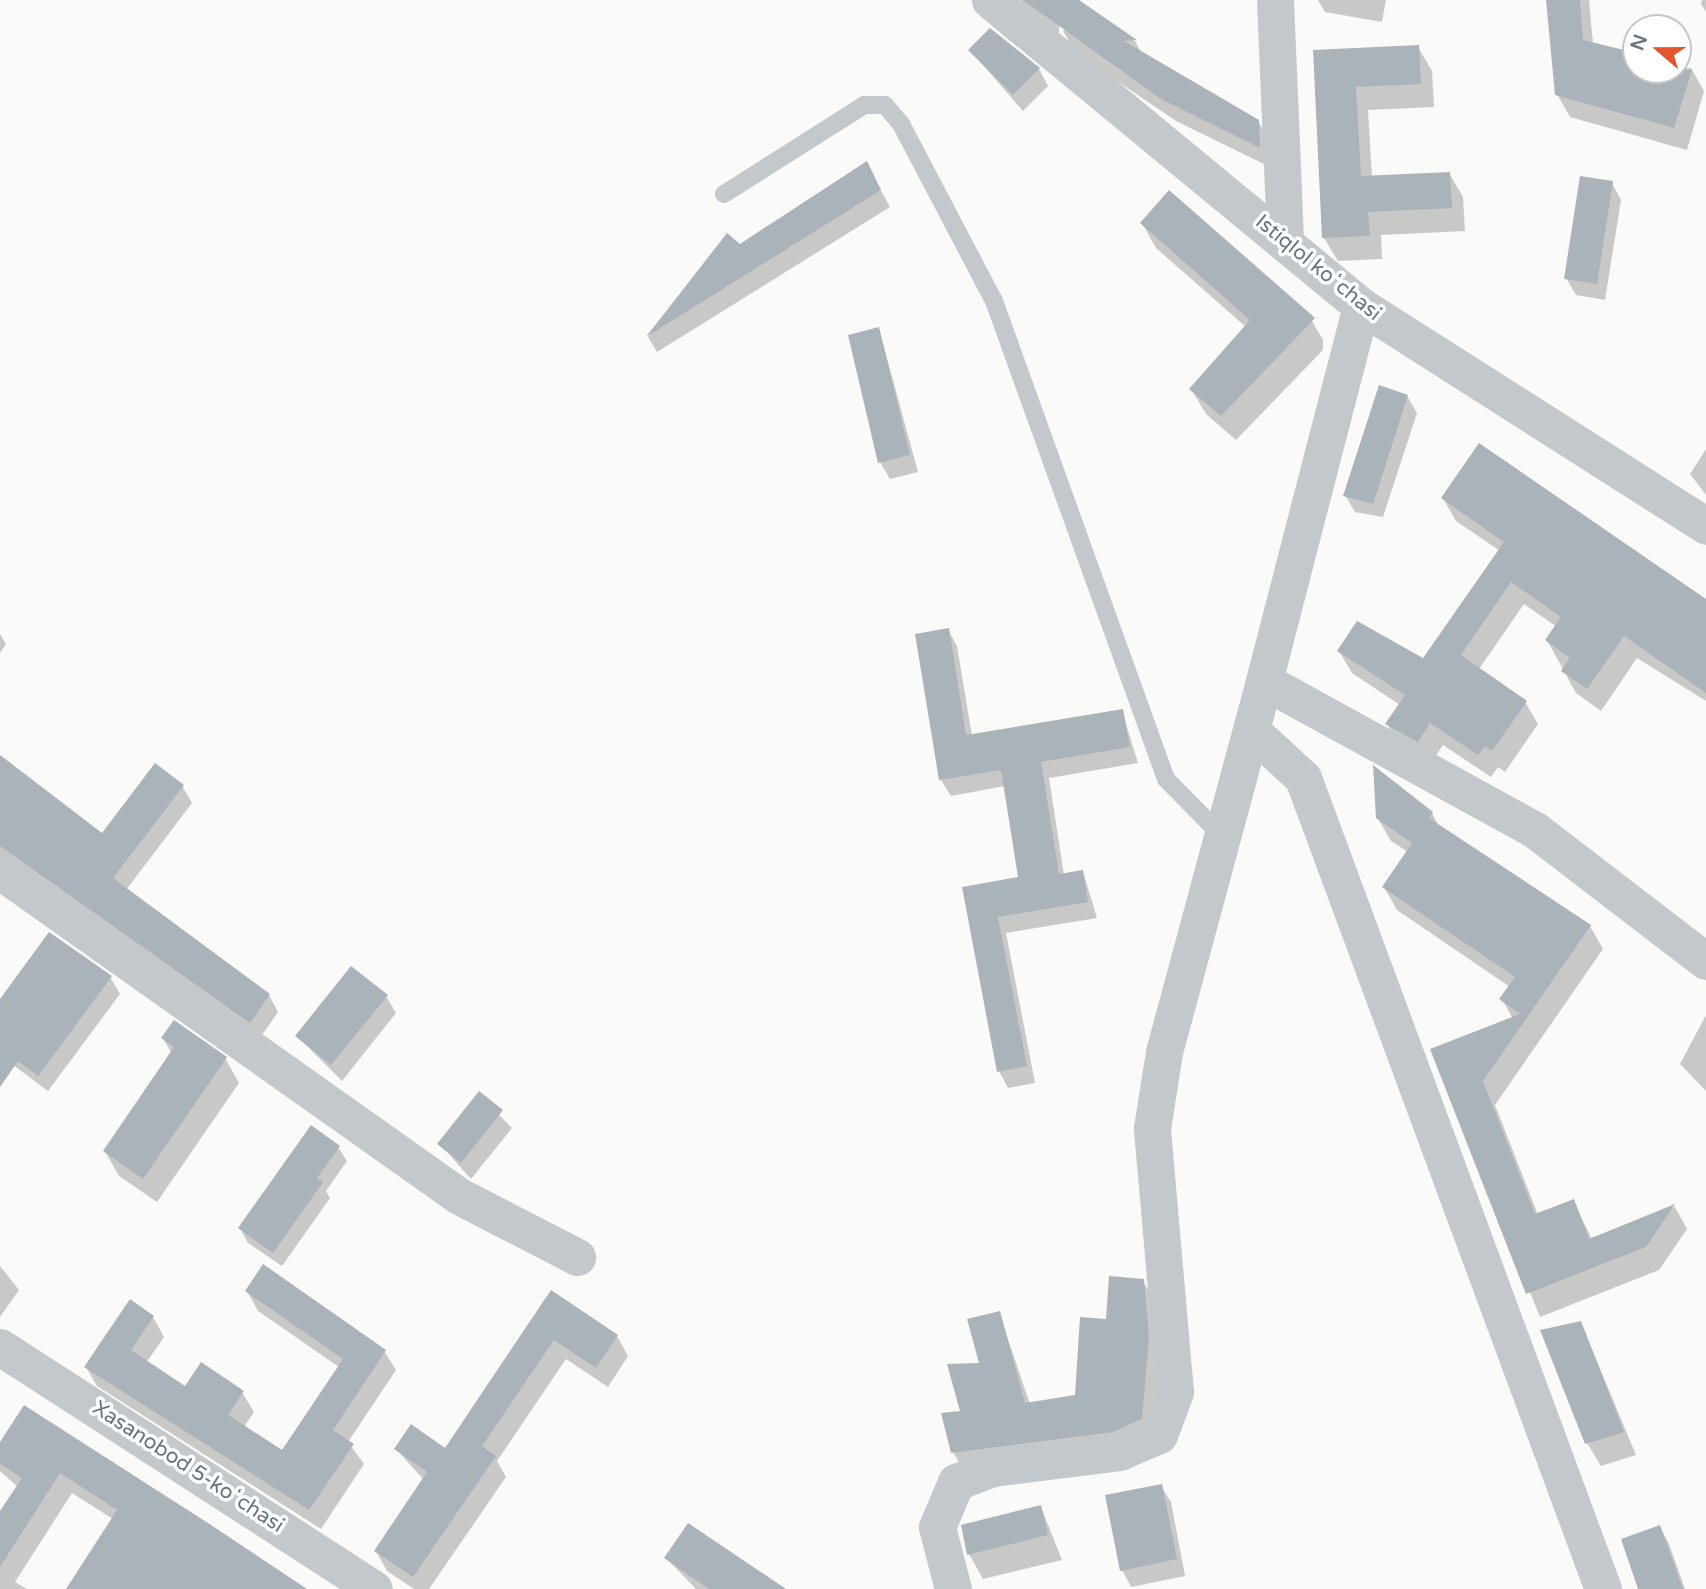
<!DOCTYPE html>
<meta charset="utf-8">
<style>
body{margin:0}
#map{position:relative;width:1706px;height:1589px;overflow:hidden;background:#fafaf8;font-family:"Varela Round",sans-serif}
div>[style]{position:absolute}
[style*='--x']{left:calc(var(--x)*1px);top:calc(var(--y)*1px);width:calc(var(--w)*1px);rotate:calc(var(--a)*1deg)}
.shadow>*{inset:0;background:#0003}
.building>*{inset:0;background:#aab3b9}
.service>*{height:18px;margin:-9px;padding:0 9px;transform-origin:9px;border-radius:9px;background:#c3c8cc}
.minor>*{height:37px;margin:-18.5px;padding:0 18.5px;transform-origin:18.5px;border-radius:18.5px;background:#c3c8cc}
span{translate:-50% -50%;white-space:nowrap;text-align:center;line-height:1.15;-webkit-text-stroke:7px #fff;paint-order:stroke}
.street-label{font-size:21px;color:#657683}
.north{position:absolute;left:1622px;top:14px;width:70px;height:70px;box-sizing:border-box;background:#fff;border:2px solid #c1c8cd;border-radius:50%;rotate:290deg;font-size:19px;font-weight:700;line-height:28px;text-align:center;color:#657683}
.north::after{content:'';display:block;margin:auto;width:24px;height:32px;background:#e4572e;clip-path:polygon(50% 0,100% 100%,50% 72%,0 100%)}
</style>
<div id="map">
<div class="shadow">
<div style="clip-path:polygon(1020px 0,1062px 0,1058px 40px,1025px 9px)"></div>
<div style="clip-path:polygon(1318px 0,1386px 0,1382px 22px,1325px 12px)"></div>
<div style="clip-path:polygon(1547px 0,1589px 0,1593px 44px,1636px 55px,1636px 70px,1691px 68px,1704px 91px,1687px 150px,1570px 117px,1557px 94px)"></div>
<div style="clip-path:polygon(1702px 0,1706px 0,1706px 12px,1701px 4px)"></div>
<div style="clip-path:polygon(1086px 9px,1135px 41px,1142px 54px,1258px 121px,1271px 143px,1272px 168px,1176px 121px,1076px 53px,1063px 31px)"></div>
<div style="clip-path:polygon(1418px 47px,1432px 71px,1434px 107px,1368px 110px,1372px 177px,1449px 173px,1463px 197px,1465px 231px,1381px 235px,1382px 259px,1338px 261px,1324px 238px,1315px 52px)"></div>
<div style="clip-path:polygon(970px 50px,1039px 69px,1048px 86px,1023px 111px)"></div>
<div style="clip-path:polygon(875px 180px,890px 207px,657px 352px,648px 337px,727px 235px,740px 246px)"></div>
<div style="clip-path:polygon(1612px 183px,1621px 200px,1605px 300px,1576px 295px,1566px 278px)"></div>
<div style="clip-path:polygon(1142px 223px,1308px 314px,1323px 340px,1323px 350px,1236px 440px,1206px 414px,1191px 389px,1246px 327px,1156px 248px)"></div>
<div style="clip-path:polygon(879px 329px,918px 472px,890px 479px,880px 462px)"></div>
<div style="clip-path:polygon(1407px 396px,1417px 413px,1383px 517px,1355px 512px,1345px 495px)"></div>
<div style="clip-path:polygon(1706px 449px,1706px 495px,1690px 474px)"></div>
<div style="clip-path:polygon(1443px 498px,1706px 602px,1706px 701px,1637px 658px,1601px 711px,1576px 693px,1547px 640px,1557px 627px,1524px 604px,1479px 669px,1525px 702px,1538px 724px,1505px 772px,1498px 767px,1491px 777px,1443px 745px,1431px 763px,1400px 746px,1387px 724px,1400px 705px,1352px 673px,1339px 651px,1424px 661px,1500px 551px,1456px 521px)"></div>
<div style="clip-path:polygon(948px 630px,957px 646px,972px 736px,1122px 711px,1138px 763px,1049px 778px,1064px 875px,1083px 872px,1097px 918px,1006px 933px,1035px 1083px,1008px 1088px,999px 1071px,964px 888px,1020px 878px,1005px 786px,951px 796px,941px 780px,917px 635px)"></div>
<div style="clip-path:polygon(0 634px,6px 644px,0 653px)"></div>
<div style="clip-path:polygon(0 761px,103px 835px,182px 786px,192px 803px,126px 890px,269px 995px,278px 1012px,260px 1038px,0 872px)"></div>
<div style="clip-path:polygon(1432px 813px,1439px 827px,1590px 926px,1603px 949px,1495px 1105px,1538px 1215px,1573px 1201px,1592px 1239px,1675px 1207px,1687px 1229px,1659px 1270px,1540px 1317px,1433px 1050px,1513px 1019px,1502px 999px,1510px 987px,1397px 910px,1384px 887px,1408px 852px,1391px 841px,1377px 817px)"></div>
<div style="clip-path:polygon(110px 977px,120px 994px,48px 1091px,9px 1062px,0 1044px)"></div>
<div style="clip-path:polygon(386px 996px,396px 1013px,342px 1081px,297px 1036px)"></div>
<div style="clip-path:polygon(1706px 1015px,1706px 1091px,1680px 1064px)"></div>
<div style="clip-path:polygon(163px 1038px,225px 1058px,239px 1083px,157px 1202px,119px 1176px,105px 1151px,172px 1054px)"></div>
<div style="clip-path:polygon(479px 1094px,512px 1128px,471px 1179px,440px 1144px)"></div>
<div style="clip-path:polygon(338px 1147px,347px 1161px,326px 1191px,330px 1198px,282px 1266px,248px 1243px,240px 1228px)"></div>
<div style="clip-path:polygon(0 1266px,19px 1290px,0 1317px)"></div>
<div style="clip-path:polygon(1143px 1281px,1155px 1302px,1160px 1359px,1154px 1440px,965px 1473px,953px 1452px,999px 1313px,1030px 1404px,1076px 1397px)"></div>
<div style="clip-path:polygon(247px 1291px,384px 1351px,396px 1370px,348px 1442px,364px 1464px,321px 1529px,97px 1386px,86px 1367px,153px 1317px,164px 1337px,146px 1363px,185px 1389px,242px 1392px,254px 1412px,244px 1427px,282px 1453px,339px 1367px,258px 1311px)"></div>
<div style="clip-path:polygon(552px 1292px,617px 1336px,628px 1356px,608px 1387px,566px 1359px,497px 1461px,506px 1477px,429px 1589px,414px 1589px,387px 1571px,376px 1551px,424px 1480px,396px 1449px,445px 1450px)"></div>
<div style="clip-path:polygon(1581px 1323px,1636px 1455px,1601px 1466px,1587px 1443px)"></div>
<div style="clip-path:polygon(25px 1408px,301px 1589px,68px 1589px,113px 1519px,72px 1493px,15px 1582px,27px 1589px,0 1589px,0 1515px,18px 1487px,0 1471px,0 1446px)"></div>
<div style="clip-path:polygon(1161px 1486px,1171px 1502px,1185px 1576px,1131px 1587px,1122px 1570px)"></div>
<div style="clip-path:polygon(1041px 1507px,1062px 1560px,983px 1579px,969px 1554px)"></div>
<div style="clip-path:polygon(1660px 1527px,1669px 1544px,1685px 1589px,1640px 1589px)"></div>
<div style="clip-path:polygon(666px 1558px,783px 1589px,696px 1589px)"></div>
</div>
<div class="building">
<div style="clip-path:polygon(1023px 0,1079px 0,1137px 40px,1124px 41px,1259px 120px,1260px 148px,1161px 99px)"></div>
<div style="clip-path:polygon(1546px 0,1580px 0,1583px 40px,1636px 53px,1636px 70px,1692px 70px,1674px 128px,1555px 95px)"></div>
<div style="clip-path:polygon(990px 28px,1040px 68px,1013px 95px,968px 50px)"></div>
<div style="clip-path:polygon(1419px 45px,1421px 84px,1356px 87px,1361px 176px,1450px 172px,1452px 208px,1368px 212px,1370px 236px,1322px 238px,1313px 50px)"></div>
<div style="clip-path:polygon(867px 161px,881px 190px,646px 337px,727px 233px,740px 244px)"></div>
<div style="clip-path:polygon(1580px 176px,1613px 181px,1597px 284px,1564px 279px)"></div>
<div style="clip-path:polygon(1169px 190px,1315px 318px,1221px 416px,1189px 389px,1250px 320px,1140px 223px)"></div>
<div style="clip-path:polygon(879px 327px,910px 455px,878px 463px,848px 335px)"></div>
<div style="clip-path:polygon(1379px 385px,1408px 395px,1373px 504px,1343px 496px)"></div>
<div style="clip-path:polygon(1479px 443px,1706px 599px,1706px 693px,1624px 636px,1587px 689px,1561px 671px,1570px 658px,1545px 640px,1561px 617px,1511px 582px,1461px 655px,1527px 701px,1492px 751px,1485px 746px,1478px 755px,1430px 723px,1418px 742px,1385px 724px,1405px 695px,1337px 651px,1357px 621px,1423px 658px,1504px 542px,1441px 498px)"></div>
<div style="clip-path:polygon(949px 628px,966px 735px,1123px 709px,1130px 747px,1041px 762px,1059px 874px,1083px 870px,1088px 902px,998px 917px,1027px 1066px,997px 1072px,962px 887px,1018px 877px,1001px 770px,939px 780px,915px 634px)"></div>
<div style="clip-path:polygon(0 755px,102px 833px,155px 763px,184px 785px,113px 878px,270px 994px,250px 1023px,0 846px)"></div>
<div style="clip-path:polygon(1373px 765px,1433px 812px,1429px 818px,1591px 925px,1483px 1081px,1535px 1214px,1574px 1199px,1589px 1239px,1675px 1204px,1646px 1247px,1526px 1294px,1430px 1049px,1520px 1014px,1499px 999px,1515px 977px,1382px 887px,1412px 843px,1376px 818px)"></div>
<div style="clip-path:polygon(49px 932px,112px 976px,38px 1076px,18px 1061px,0 1087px,0 999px)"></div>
<div style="clip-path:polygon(351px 966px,388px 995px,331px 1065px,295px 1036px)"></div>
<div style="clip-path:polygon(174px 1020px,227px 1057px,143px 1179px,103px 1151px,174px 1047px,161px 1038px)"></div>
<div style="clip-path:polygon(479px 1091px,503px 1110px,461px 1163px,437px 1144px)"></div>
<div style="clip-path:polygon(311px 1125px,340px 1146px,317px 1178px,323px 1182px,273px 1253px,238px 1228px)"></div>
<div style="clip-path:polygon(263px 1264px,386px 1350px,333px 1430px,354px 1444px,309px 1510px,84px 1367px,130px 1299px,154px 1316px,131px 1350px,185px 1386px,201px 1362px,244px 1391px,228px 1415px,282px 1450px,343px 1359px,245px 1291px)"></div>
<div style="clip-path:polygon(1109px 1276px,1144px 1279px,1149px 1337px,1142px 1419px,1113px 1432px,951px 1453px,941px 1413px,960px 1411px,947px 1364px,979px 1363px,967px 1319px,1000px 1311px,1025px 1403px,1075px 1395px,1080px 1317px,1106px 1319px)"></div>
<div style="clip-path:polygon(551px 1290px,618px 1335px,596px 1368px,554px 1340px,482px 1446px,496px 1456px,413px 1577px,374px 1551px,427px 1472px,394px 1449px,411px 1424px,445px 1448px)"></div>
<div style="clip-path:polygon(1581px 1321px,1624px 1432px,1585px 1444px,1540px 1330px)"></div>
<div style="clip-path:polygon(24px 1405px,211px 1525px,307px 1589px,66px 1589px,117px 1510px,60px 1473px,0 1567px,0 1511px,22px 1478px,0 1464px,0 1442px)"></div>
<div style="clip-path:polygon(1162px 1484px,1177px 1559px,1120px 1571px,1105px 1495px)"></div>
<div style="clip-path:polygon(1041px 1505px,1048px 1535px,967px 1555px,961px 1525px)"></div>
<div style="clip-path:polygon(688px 1523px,786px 1589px,709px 1589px,664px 1558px)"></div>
<div style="clip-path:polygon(1660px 1525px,1683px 1589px,1638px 1589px,1621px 1539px)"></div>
</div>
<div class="service">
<div style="--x:724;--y:194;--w:166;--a:-32.4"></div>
<div style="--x:864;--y:105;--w:21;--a:0"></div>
<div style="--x:885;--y:105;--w:25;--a:50"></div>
<div style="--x:901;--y:124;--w:200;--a:62.3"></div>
<div style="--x:994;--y:301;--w:508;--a:70.21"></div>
<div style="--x:1166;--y:779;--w:80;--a:45.5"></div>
</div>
<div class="minor">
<div style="--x:990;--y:0;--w:481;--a:39.5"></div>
<div style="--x:1361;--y:306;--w:409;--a:32.5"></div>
<div style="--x:1275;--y:0;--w:243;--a:87.6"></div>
<div style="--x:1361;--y:306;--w:387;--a:104.5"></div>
<div style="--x:1264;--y:681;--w:309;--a:28.8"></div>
<div style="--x:1535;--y:830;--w:215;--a:37.5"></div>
<div style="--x:1251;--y:730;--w:71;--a:42.7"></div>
<div style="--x:1303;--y:778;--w:865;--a:69.7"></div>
<div style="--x:0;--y:871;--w:562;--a:35.3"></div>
<div style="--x:459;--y:1196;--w:133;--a:27.3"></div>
<div style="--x:0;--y:1347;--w:445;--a:32.9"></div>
<div style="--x:953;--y:1589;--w:64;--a:-104.5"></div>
<div style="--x:937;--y:1527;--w:49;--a:-67.1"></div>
<div style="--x:956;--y:1482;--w:40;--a:-21"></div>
<div style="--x:993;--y:1468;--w:127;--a:-7.2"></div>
<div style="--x:1119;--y:1452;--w:43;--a:-23"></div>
<div style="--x:1159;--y:1435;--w:46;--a:-69.6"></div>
<div style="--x:1175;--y:1392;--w:265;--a:-95"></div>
<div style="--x:1152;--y:1128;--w:77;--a:-81"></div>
<div style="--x:1164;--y:1052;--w:384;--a:-74.9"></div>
</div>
<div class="street-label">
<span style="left:1318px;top:268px;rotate:39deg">Istiqlol koʻchasi</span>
<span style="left:188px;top:1467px;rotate:33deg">Xasanobod 5-koʻchasi</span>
</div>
<div class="north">N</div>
</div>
